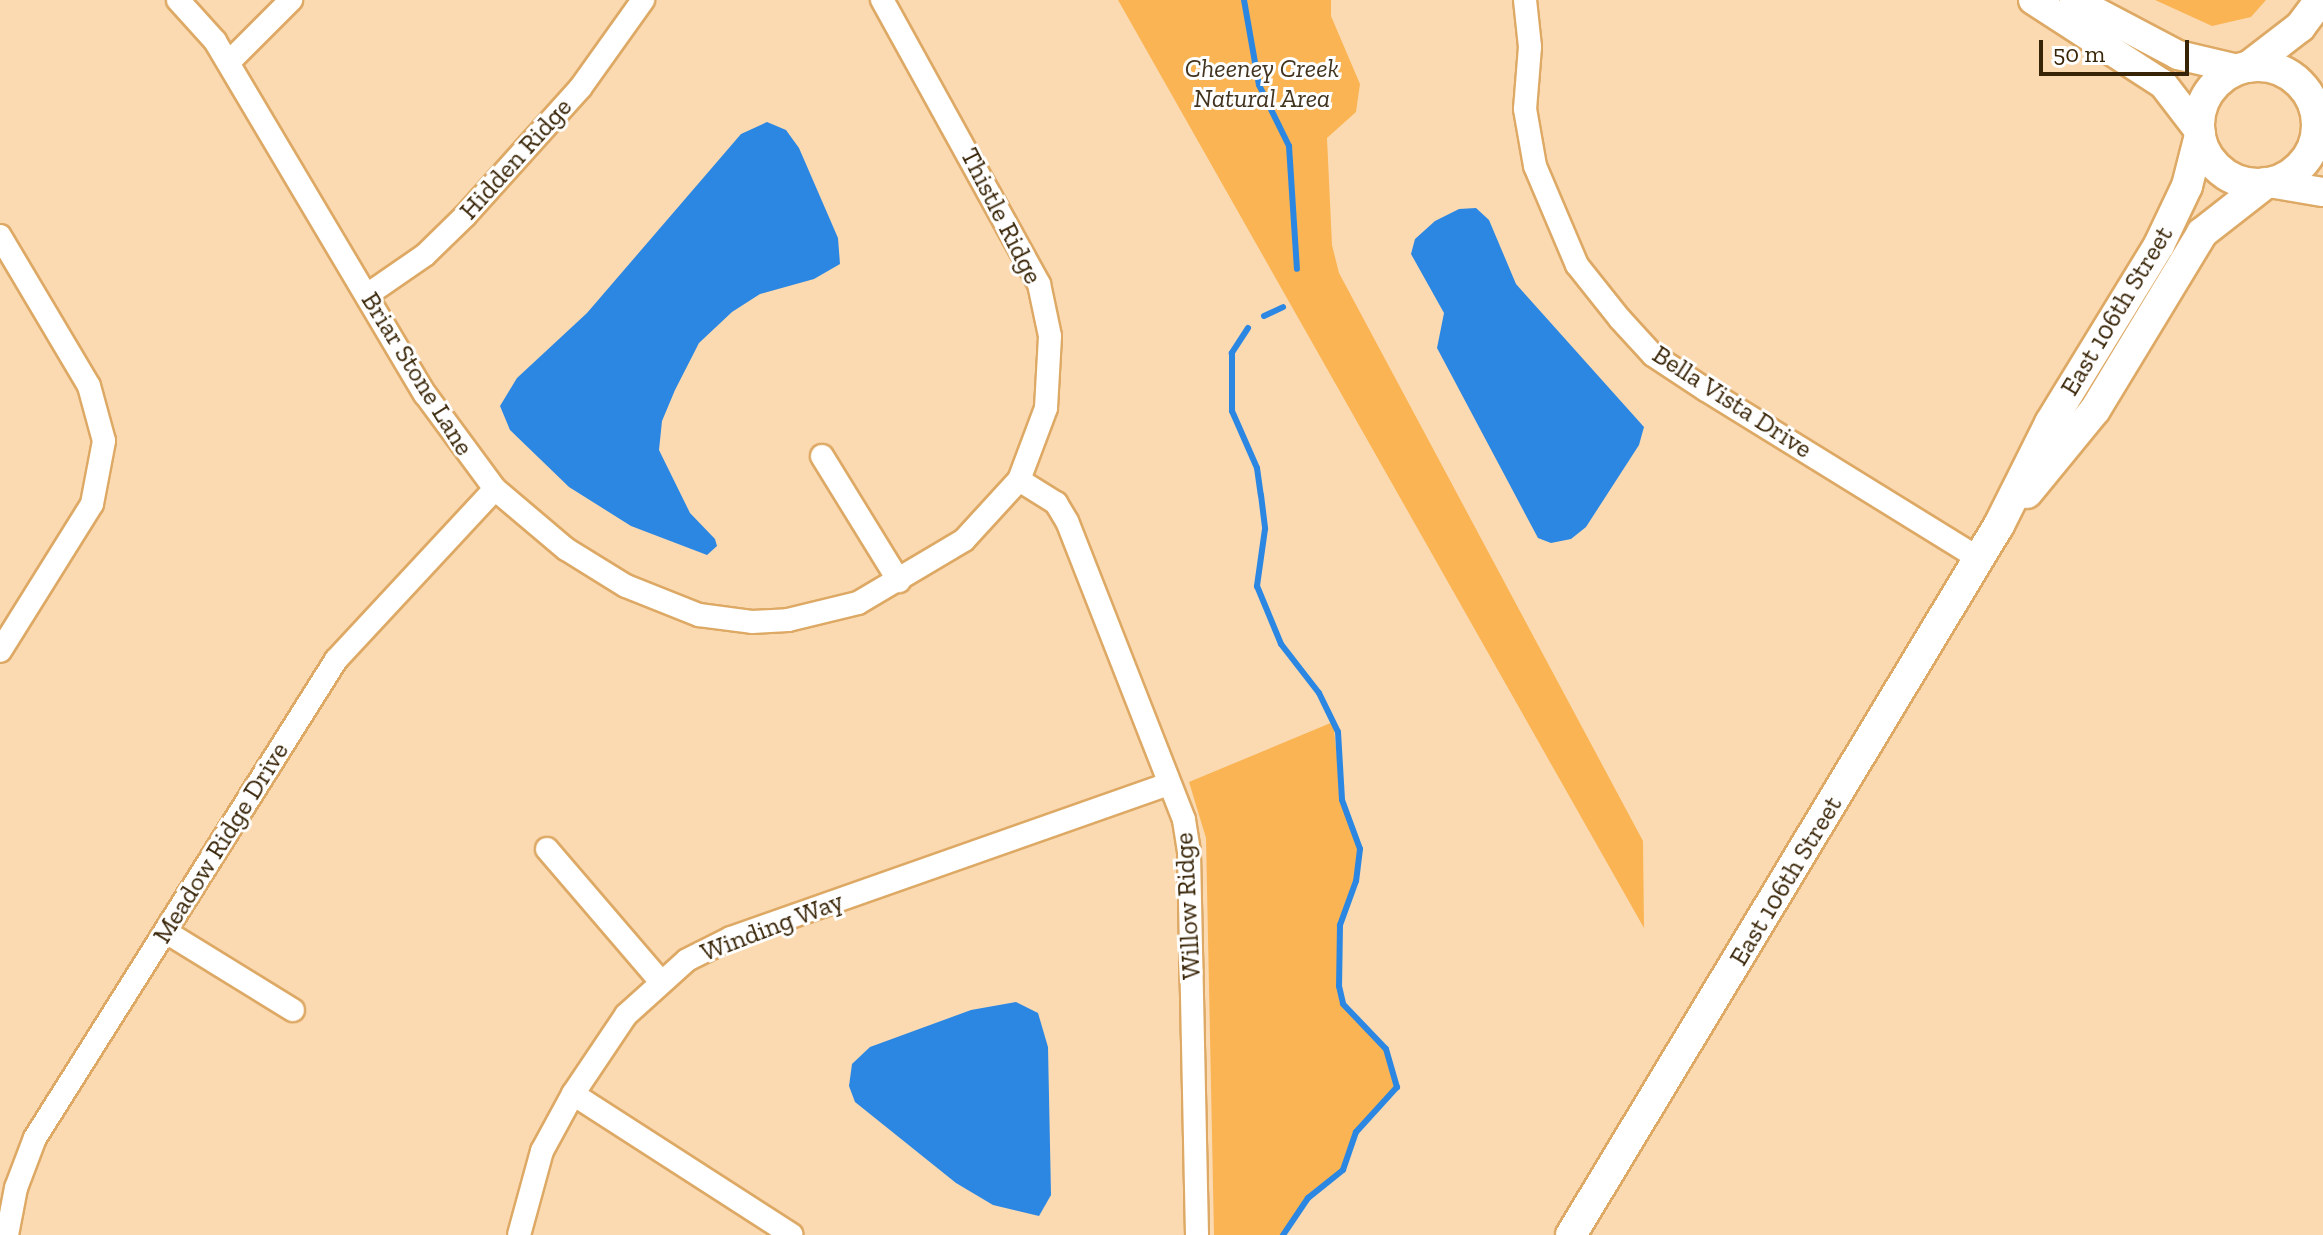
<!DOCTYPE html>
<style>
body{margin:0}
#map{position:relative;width:2323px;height:1235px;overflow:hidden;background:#fbdab2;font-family:"Zilla Slab",serif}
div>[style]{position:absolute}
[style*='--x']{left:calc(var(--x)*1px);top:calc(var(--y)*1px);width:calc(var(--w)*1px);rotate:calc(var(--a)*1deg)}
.green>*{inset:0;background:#fab453}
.water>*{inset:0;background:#2c87e3}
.stream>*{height:6px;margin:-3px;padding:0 3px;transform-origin:3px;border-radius:3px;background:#2c87e3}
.roads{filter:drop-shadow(2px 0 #dda965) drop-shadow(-2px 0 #dda965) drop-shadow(0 2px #dda965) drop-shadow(0 -2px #dda965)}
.minor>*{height:22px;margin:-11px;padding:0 11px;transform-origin:11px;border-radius:11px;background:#fff}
.tertiary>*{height:28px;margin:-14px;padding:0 14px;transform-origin:14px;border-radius:14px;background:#fff}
.secondary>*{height:30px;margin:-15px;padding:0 15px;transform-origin:15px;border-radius:15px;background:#fff}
.secondary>.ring{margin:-15px;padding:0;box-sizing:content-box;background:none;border:30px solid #fff;border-radius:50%}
span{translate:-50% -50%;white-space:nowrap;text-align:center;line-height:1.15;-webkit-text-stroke:6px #fff;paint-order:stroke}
.park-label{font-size:26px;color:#433420;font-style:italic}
.street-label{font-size:26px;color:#372305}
.scale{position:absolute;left:2039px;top:40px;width:150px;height:36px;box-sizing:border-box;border:4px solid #372305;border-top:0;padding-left:10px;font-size:24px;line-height:28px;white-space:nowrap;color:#372305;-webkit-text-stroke:6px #fff;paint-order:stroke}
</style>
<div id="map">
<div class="green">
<div style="clip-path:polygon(1118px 0,1331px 0,1331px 16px,1360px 84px,1356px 112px,1327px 138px,1332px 245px,1339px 273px,1643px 841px,1644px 928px)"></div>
<div style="clip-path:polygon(2155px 0,2266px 0,2251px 17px,2212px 26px)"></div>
<div style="clip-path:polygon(1333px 722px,1342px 800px,1360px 849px,1356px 881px,1340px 925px,1339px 986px,1343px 1004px,1386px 1049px,1397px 1087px,1356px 1132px,1343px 1170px,1308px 1198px,1283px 1235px,1214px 1235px,1206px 838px,1189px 782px)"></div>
</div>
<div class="water">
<div style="clip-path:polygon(767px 122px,786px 130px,799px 148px,838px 238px,840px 264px,814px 279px,760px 294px,732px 312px,699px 343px,675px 390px,662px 421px,659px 450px,690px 513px,715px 539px,717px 546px,707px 555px,631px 526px,569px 487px,510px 430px,500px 406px,517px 378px,587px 313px,741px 134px)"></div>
<div style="clip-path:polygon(1476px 208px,1489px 220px,1516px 284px,1644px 427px,1639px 445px,1586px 527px,1571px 539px,1551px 543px,1538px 538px,1437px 348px,1444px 313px,1411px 254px,1415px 239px,1435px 221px,1459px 209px)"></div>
<div style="clip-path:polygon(1016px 1002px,1038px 1013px,1048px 1047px,1051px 1195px,1039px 1216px,993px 1205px,956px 1183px,855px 1102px,849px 1086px,852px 1064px,870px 1047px,971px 1010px)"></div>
</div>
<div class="stream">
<div style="--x:1244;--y:0;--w:86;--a:80"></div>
<div style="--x:1259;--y:85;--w:68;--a:63.8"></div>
<div style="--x:1289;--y:146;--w:123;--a:86.3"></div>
<div style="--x:1264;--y:316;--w:21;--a:-25"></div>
<div style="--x:1248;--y:328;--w:30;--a:123"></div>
<div style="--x:1232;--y:353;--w:58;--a:90"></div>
<div style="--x:1232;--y:411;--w:62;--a:66.3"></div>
<div style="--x:1257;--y:468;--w:27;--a:82"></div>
<div style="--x:1261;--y:495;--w:34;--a:83"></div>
<div style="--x:1265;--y:529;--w:58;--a:98"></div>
<div style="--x:1257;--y:586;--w:63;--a:67.5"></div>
<div style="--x:1281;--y:644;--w:62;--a:52.2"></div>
<div style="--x:1319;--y:693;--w:43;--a:64"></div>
<div style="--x:1338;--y:732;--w:68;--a:86.6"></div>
<div style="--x:1342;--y:800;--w:52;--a:69.8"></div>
<div style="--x:1360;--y:849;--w:32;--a:97"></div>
<div style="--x:1356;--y:881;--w:47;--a:110"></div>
<div style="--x:1340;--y:925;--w:61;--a:90.9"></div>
<div style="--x:1339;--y:986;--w:18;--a:77"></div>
<div style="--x:1343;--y:1004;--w:62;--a:46.3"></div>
<div style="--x:1386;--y:1049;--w:40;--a:74"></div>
<div style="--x:1397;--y:1087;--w:61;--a:132.3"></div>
<div style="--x:1356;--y:1132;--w:40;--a:108.9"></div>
<div style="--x:1343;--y:1170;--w:45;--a:141.3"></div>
<div style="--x:1308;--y:1198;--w:45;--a:124"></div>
</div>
<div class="roads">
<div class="minor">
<div style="--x:178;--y:0;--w:55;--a:47.9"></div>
<div style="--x:215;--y:41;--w:411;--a:59.3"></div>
<div style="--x:425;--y:394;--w:118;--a:53.6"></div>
<div style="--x:495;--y:489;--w:93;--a:40.2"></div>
<div style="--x:566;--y:549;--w:70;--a:31.7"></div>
<div style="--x:626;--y:586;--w:79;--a:21.7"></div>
<div style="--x:699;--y:615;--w:53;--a:7.5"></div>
<div style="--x:752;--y:622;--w:36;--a:-3"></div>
<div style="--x:788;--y:620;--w:72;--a:-13.7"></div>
<div style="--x:858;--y:603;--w:123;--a:-30.7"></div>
<div style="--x:964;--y:540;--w:81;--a:-47.5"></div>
<div style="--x:1019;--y:480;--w:77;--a:-69.4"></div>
<div style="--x:1046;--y:408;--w:72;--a:-86.8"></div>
<div style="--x:1050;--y:336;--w:53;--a:-101.9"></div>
<div style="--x:1039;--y:284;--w:325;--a:-118.9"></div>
<div style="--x:1525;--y:0;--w:47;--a:83.9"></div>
<div style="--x:1530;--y:47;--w:62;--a:94.6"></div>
<div style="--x:1525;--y:109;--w:58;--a:80"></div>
<div style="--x:1535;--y:166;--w:108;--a:67"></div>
<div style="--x:1577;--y:265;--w:69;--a:51.5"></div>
<div style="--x:1620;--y:319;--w:49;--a:47.5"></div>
<div style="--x:1653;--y:355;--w:64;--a:33.4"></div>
<div style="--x:1706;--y:390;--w:320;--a:31.7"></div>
<div style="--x:229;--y:62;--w:88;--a:-45"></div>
<div style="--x:0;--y:236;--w:174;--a:59.3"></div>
<div style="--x:89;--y:386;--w:57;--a:74.7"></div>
<div style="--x:104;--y:441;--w:64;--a:100.8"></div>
<div style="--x:92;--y:504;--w:173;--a:122"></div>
<div style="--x:367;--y:295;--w:70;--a:-34.6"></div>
<div style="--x:425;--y:255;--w:56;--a:-44.3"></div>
<div style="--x:465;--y:216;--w:173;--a:-48"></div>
<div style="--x:581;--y:87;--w:107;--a:-54.5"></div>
<div style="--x:822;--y:456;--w:147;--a:58.4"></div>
<div style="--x:1019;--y:480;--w:44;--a:31.9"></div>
<div style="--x:1056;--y:503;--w:21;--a:59"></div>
<div style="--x:1067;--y:521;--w:321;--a:68.6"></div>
<div style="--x:1184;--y:820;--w:33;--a:81"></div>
<div style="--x:1189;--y:853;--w:382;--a:88.8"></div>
<div style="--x:547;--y:849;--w:174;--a:49.4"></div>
<div style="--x:166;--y:932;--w:149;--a:31.6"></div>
<div style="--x:573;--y:1094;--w:260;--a:32.8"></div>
<div style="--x:7;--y:1235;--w:48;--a:-79.2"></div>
<div style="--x:16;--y:1188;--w:53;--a:-69.2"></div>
<div style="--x:35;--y:1138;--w:565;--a:-57.8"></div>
<div style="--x:336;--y:660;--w:233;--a:-47.1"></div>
<div style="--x:519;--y:1235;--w:87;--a:-74.7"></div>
<div style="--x:542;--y:1151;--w:65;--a:-61.5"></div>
<div style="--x:573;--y:1094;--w:95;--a:-56.1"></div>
<div style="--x:626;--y:1015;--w:82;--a:-42"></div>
<div style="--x:687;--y:960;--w:49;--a:-26.6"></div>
<div style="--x:731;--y:938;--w:463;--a:-19.4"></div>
</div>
<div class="tertiary">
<div style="--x:2033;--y:0;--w:155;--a:32.9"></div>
<div style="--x:2163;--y:84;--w:59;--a:52.5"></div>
<div style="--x:2074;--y:0;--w:118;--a:27.9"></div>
<div style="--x:2178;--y:55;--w:62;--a:13.1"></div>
<div style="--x:2316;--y:122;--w:11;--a:49"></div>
<div style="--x:2269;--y:183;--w:55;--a:9.5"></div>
</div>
<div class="secondary">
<div class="ring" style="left:2199px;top:66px;width:88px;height:88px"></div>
<div style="--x:2248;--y:67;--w:66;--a:-37.6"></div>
<div style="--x:2300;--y:27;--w:34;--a:-53"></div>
<div style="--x:2027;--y:493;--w:107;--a:-50.7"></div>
<div style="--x:2095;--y:410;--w:207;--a:-58.8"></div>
<div style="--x:2202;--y:233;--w:81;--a:-38"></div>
<div style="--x:1571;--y:1235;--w:829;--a:-58.92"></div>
<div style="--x:1999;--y:525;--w:114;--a:-63.4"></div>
<div style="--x:2050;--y:423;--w:209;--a:-58.5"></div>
<div style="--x:2159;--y:245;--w:65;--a:-64.6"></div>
<div style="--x:2187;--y:186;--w:53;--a:-75.7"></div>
</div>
</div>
<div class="park-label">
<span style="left:1262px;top:84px">Cheeney Creek<br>Natural Area</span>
</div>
<div class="street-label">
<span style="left:516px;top:159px;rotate:-48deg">Hidden Ridge</span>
<span style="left:1001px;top:216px;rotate:63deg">Thistle Ridge</span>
<span style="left:2117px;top:311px;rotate:-59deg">East 106th Street</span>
<span style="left:417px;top:374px;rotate:58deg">Briar Stone Lane</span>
<span style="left:1732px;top:402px;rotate:33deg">Bella Vista Drive</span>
<span style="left:221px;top:843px;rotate:-58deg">Meadow Ridge Drive</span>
<span style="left:1786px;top:881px;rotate:-59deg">East 106th Street</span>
<span style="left:1188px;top:906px;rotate:-93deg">Willow Ridge</span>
<span style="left:772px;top:927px;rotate:-21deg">Winding Way</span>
</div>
<div class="scale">50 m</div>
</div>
